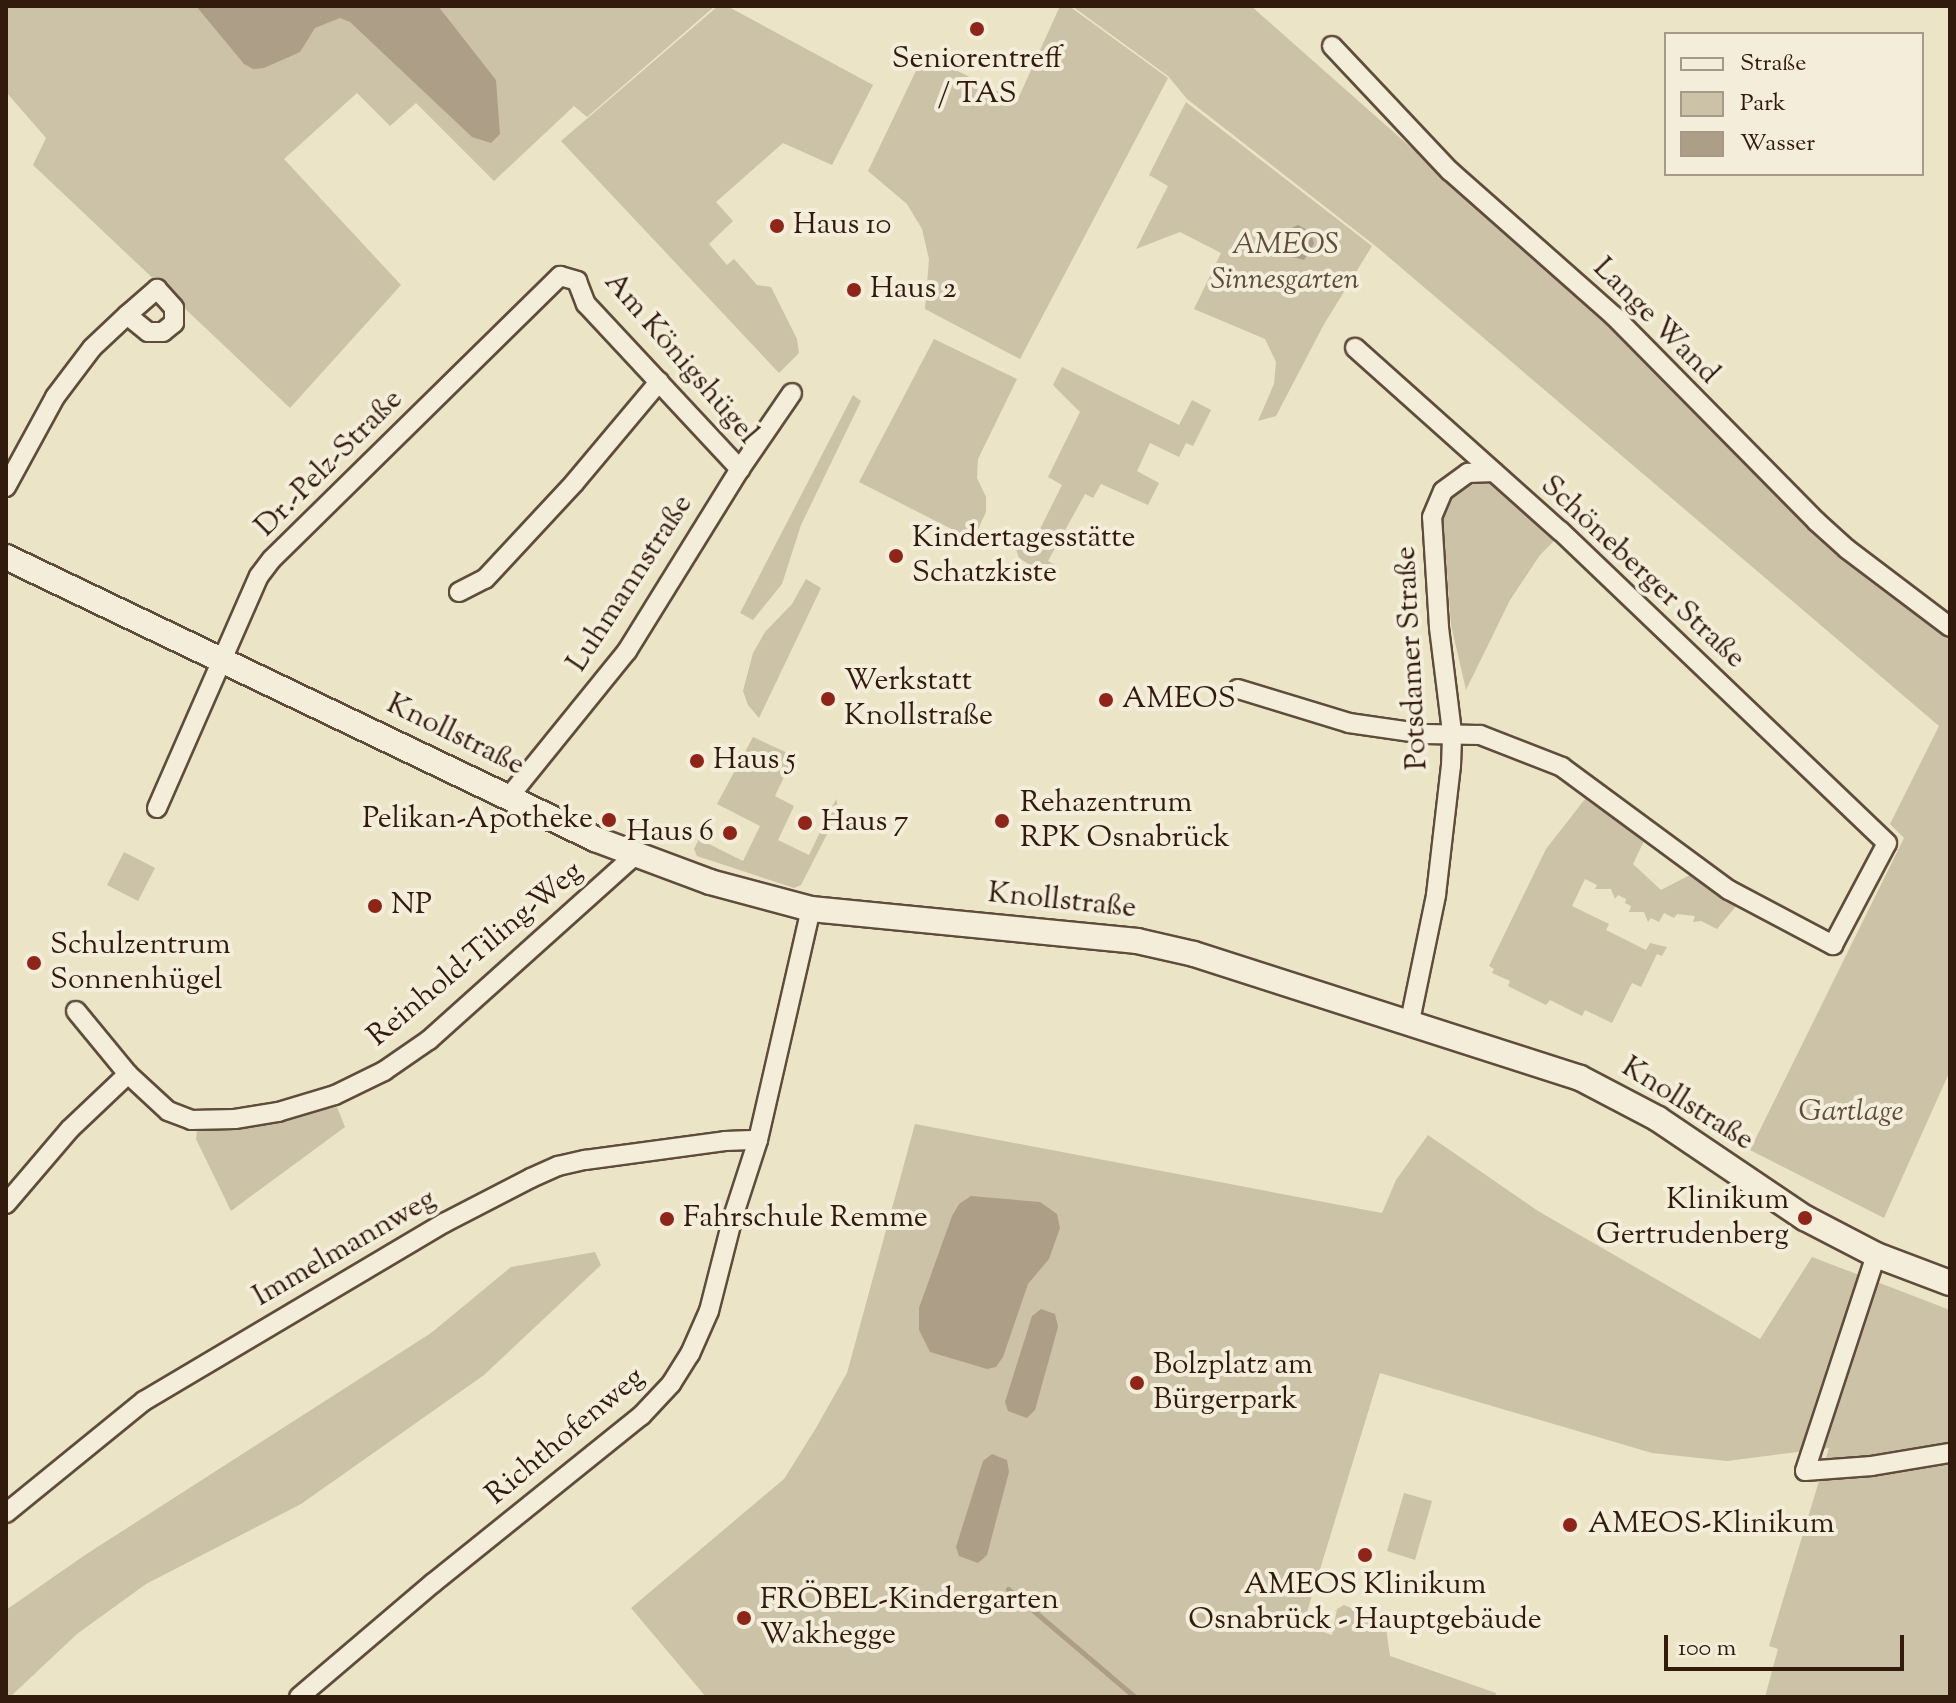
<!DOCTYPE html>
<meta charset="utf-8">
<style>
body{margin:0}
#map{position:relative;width:1956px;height:1703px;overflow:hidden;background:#ece4c6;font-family:"Sorts Mill Goudy",serif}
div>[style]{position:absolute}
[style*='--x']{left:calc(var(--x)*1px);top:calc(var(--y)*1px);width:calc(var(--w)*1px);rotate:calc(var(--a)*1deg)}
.green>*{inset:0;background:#ccc2a7}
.water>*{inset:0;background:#ad9f87}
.stream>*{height:5px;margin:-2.5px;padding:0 2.5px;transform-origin:2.5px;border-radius:2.5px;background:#ad9f87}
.roads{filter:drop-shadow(2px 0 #604c3b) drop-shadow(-2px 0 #604c3b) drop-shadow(0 2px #604c3b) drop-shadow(0 -2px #604c3b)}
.street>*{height:18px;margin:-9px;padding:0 9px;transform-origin:9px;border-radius:9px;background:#f3edda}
.secondary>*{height:24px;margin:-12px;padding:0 12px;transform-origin:12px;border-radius:12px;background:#f3edda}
.dots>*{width:22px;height:22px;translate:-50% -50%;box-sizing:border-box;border:4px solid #f3edda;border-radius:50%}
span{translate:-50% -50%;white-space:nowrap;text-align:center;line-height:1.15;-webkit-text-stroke:8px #f3edda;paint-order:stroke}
.poi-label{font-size:30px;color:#321a0d}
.left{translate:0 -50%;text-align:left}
.right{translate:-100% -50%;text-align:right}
.park-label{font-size:30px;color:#604c3b;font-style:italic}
.street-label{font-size:30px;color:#321a0d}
.frame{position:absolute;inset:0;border:8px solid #321a0d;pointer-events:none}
.legend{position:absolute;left:1664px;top:32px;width:260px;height:144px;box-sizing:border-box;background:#f3edda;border:2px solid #a69988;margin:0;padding:10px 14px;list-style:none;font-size:24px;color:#321a0d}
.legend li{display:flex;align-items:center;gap:16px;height:40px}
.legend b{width:40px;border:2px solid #a69988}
.scale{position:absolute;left:1664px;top:1635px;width:240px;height:36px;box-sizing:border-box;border:4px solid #321a0d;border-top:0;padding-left:10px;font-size:24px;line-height:28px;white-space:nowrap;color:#321a0d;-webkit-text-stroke:6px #f3edda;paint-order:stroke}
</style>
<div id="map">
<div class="green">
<div style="clip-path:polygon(6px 6px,715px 6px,587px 117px,574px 106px,494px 181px,416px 103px,390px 126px,357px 93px,284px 159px,401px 285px,290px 408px,33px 165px,46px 138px,6px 92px)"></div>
<div style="clip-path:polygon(718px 6px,727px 6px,873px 85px,832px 165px,783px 143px,716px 202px,733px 221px,709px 244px,727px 265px,734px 259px,757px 285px,771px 287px,797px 339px,799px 353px,779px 373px,561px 141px)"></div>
<div style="clip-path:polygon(1060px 6px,1069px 6px,1168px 78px,1020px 359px,925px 309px,929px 259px,922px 229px,907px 204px,868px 171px,924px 54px,1017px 101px)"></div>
<div style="clip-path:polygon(1072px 6px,1251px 6px,1631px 342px,1827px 536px,1950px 638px,1950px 1071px,1884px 1218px,1750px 1150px,1904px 838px,1890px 824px,1939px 726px,1378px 248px,1187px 99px,1168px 76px)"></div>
<div style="clip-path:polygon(1186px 102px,1372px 246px,1323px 326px,1276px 416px,1258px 421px,1274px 384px,1276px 362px,1265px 339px,1194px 309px,1221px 253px,1180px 232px,1136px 249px,1168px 186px,1149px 175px)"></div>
<div style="clip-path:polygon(934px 339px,1017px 379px,978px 459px,977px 478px,986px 497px,986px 512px,973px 540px,859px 482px)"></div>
<div style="clip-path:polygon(1062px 367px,1179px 425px,1192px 400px,1211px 410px,1193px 446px,1186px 443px,1179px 457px,1150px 443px,1137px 471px,1159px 483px,1148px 505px,1101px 484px,1093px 498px,1085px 494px,1048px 561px,1055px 565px,1048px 577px,1019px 558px,1015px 546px,1017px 538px,1032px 545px,1062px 485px,1048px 477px,1080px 412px,1053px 385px)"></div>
<div style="clip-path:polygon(853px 395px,861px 401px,801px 525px,782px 584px,753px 620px,740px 613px)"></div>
<div style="clip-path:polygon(1493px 479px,1557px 538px,1540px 555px,1510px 600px,1466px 690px,1451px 625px,1443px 519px,1450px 495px,1472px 480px)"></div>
<div style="clip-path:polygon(806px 579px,821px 588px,759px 718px,748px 705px,743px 691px,753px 653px,765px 632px,792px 604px)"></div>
<div style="clip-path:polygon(753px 737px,794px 756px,775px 796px,794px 806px,778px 840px,809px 855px,836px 799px,839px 811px,801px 885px,794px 888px,697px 856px,694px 849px,699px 839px,743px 861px,760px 826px,717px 804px)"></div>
<div style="clip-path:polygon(1585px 799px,1644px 841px,1633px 864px,1661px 890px,1690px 875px,1737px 905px,1717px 929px,1701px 921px,1693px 922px,1695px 916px,1677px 914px,1674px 918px,1664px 913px,1659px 922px,1651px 918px,1648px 922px,1644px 912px,1629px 912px,1631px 906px,1625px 903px,1626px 899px,1618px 895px,1615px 899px,1611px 889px,1595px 889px,1597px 885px,1585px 879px,1572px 906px,1609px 924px,1606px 930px,1646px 950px,1650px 943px,1667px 947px,1662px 956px,1657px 954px,1641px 987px,1632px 983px,1612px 1023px,1585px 1010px,1582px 1016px,1550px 1000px,1546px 1005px,1508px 986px,1510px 981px,1492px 973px,1494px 969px,1489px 966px,1546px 849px)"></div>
<div style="clip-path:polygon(124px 852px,155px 868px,138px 901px,107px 885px)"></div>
<div style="clip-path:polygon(337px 1107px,345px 1127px,231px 1211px,196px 1139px,197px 1130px,237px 1129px)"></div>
<div style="clip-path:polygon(915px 1124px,1382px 1213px,1396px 1180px,1428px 1135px,1538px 1211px,1760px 1339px,1812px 1257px,1950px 1310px,1950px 1697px,1765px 1697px,1778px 1649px,1769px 1646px,1829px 1448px,1727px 1461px,1652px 1453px,1380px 1373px,1303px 1625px,1332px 1635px,1337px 1609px,1344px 1605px,1375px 1618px,1386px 1628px,1390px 1656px,1496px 1693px,1495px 1697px,706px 1697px,631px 1608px,784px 1479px,816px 1428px,847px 1373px)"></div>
<div style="clip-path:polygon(595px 1252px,601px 1265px,484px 1375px,301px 1504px,146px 1584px,77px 1634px,10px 1697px,6px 1697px,6px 1610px,85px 1555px,431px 1333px,511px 1267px)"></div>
<div style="clip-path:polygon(1404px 1493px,1432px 1501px,1415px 1560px,1387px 1551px)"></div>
</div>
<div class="water">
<div style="clip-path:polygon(196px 6px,438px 6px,496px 80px,500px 134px,491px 143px,472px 137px,350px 22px,340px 18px,315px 28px,300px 52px,264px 68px,253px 69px,244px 64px)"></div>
<div style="clip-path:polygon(1298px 225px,1311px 232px,1314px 244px,1304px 260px,1284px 255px,1280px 244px,1273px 238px,1277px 229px,1287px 230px)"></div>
<div style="clip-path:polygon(971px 1196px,1040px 1202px,1057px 1214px,1060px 1228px,1049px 1259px,1028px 1284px,1003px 1357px,996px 1367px,987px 1369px,930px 1352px,919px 1330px,919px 1308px,952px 1216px,959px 1204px)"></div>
<div style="clip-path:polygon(1041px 1309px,1055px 1314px,1058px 1327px,1035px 1410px,1027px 1418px,1008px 1411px,1005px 1402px,1032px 1316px)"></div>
<div style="clip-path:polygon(992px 1454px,1007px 1460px,1009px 1472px,987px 1555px,978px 1563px,959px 1556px,956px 1547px,983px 1461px)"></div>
</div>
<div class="stream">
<div style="--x:1008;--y:1589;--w:167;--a:40.4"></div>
</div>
<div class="roads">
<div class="street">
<div style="--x:1332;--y:46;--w:172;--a:46.7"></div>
<div style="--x:1450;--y:171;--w:219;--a:41.5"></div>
<div style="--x:1614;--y:316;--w:288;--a:45.4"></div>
<div style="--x:1816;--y:521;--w:42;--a:42.1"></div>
<div style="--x:1847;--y:549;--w:129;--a:37.1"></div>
<div style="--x:6;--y:487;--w:102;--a:-61.4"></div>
<div style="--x:55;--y:397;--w:61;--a:-52.9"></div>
<div style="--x:92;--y:348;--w:48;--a:-43.3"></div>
<div style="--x:127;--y:315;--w:40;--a:-41"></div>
<div style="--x:157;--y:289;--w:25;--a:48"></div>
<div style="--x:174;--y:308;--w:15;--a:90"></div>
<div style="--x:174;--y:323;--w:14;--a:141"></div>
<div style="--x:163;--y:332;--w:15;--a:180"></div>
<div style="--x:148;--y:332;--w:27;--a:-141"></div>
<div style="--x:459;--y:592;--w:29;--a:-27"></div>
<div style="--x:485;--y:579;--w:132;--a:-47.1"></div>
<div style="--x:575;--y:482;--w:131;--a:-50"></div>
<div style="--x:1238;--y:689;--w:116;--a:17"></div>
<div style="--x:1349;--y:723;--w:77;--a:8.2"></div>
<div style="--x:1425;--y:734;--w:55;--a:1"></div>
<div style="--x:1480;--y:735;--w:88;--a:21.3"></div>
<div style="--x:1562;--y:767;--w:207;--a:36.4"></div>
<div style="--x:1729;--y:890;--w:118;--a:27.9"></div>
<div style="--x:1833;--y:945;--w:115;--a:-62.1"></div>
<div style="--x:1887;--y:843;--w:452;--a:-136.3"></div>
<div style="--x:1560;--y:531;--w:275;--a:-138.2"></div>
<div style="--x:508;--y:798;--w:189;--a:-51"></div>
<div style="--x:627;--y:651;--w:214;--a:-58.2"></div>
<div style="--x:740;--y:469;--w:92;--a:-55.6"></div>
<div style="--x:157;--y:808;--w:253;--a:-66.3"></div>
<div style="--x:259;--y:576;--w:21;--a:-53"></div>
<div style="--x:272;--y:559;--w:404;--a:-44.5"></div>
<div style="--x:560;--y:276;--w:18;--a:16"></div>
<div style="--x:577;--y:281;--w:25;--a:69"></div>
<div style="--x:586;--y:304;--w:226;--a:47"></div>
<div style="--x:76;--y:1011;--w:82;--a:50.5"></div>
<div style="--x:1410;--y:1021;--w:129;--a:-78.3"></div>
<div style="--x:1436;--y:895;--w:130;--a:-83.4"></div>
<div style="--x:1451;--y:766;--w:34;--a:-88"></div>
<div style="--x:1452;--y:732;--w:106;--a:-97.1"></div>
<div style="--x:1439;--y:627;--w:110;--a:-93.6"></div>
<div style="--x:1432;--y:517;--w:28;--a:-67"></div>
<div style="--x:1443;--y:491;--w:31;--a:-36"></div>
<div style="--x:1468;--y:473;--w:26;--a:-2"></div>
<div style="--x:6;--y:1204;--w:99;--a:-49.5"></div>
<div style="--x:70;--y:1129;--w:80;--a:-43.5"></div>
<div style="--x:128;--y:1074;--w:54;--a:42.8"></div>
<div style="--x:168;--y:1111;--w:25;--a:21"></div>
<div style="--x:191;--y:1120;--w:44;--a:-1.3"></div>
<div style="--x:235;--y:1119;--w:44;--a:-9.2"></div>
<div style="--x:278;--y:1112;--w:59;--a:-16.6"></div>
<div style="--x:335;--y:1095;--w:55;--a:-26.1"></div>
<div style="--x:384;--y:1071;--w:55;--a:-34.6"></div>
<div style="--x:429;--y:1040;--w:277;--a:-41.9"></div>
<div style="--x:1876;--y:1255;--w:227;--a:108.2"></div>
<div style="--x:1805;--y:1471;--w:67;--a:-4.3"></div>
<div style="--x:1872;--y:1466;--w:79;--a:-9.5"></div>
<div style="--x:6;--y:1513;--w:178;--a:-39.1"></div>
<div style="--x:144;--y:1401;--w:349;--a:-30.7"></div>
<div style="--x:444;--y:1223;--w:98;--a:-27.3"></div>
<div style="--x:531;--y:1178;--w:30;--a:-24"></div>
<div style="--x:558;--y:1166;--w:28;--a:-13"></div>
<div style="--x:585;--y:1160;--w:141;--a:-7.7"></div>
<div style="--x:725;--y:1141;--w:33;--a:-2"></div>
<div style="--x:299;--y:1697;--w:176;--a:-40.4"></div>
<div style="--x:433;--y:1583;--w:267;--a:-38.8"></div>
<div style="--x:641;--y:1416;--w:44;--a:-46.8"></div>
<div style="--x:671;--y:1384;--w:36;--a:-58"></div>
<div style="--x:690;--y:1354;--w:47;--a:-66.2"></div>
<div style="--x:709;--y:1311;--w:97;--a:-75.7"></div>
<div style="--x:733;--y:1217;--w:81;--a:-72"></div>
<div style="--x:758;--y:1140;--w:237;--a:-77.1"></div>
</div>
<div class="secondary">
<div style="--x:6;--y:557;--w:653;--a:25.58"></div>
<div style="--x:595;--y:839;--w:123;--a:20.5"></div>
<div style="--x:710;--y:882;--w:105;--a:15"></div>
<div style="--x:811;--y:909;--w:328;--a:5.6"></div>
<div style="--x:1137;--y:941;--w:58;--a:12.8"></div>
<div style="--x:1194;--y:954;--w:405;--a:17.8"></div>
<div style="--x:1580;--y:1078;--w:88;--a:27.7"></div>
<div style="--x:1658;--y:1119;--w:177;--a:34"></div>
<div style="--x:1805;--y:1218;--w:80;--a:27.5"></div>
<div style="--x:1876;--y:1255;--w:79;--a:20.7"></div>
</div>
</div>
<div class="dots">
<div style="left:977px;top:29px;background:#8f2418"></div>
<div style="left:777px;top:226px;background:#8f2418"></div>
<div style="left:854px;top:290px;background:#8f2418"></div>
<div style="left:896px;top:556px;background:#8f2418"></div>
<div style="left:828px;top:699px;background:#8f2418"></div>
<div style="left:1106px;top:700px;background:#8f2418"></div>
<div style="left:697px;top:761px;background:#8f2418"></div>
<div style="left:609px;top:820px;background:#8f2418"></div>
<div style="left:1002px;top:821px;background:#8f2418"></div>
<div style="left:805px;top:823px;background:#8f2418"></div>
<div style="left:730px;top:833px;background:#8f2418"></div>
<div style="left:375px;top:906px;background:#8f2418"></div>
<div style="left:34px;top:963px;background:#8f2418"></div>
<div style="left:1805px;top:1218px;background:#8f2418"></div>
<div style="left:667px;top:1219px;background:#8f2418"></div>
<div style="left:1137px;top:1383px;background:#8f2418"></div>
<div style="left:1570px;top:1525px;background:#8f2418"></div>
<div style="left:1365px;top:1555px;background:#8f2418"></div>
<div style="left:744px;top:1618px;background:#8f2418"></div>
</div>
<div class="poi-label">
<span style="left:977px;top:77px">Seniorentreff<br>/ TAS</span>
<span class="left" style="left:793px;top:226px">Haus 10</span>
<span class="left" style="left:870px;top:290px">Haus 2</span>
<span class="left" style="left:912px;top:556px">Kindertagesstätte<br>Schatzkiste</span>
<span class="left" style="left:844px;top:699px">Werkstatt<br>Knollstraße</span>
<span class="left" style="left:1122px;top:700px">AMEOS</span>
<span class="left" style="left:713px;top:761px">Haus 5</span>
<span class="left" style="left:1020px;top:821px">Rehazentrum<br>RPK Osnabrück</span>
<span class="right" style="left:593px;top:820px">Pelikan-Apotheke</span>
<span class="left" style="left:821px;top:823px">Haus 7</span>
<span class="right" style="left:714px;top:833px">Haus 6</span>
<span class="left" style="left:391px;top:906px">NP</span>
<span class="left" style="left:50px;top:963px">Schulzentrum<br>Sonnenhügel</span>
<span class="right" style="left:1789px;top:1218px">Klinikum<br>Gertrudenberg</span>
<span class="left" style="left:683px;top:1219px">Fahrschule Remme</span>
<span class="left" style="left:1153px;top:1383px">Bolzplatz am<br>Bürgerpark</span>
<span class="left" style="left:1588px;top:1525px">AMEOS-Klinikum</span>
<span style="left:1365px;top:1603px">AMEOS Klinikum<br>Osnabrück - Hauptgebäude</span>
<span class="left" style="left:760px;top:1618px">FRÖBEL-Kindergarten<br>Wakhegge</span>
</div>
<div class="park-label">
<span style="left:1285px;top:263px">AMEOS<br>Sinnesgarten</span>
<span style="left:1851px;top:1113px">Gartlage</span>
</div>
<div class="street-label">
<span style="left:1655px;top:322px;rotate:45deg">Lange Wand</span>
<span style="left:680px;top:359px;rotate:49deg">Am Königshügel</span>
<span style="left:330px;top:464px;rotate:-45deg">Dr.-Pelz-Straße</span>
<span style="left:1642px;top:573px;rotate:43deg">Schöneberger Straße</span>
<span style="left:631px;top:584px;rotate:-57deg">Luhmannstraße</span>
<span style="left:1413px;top:658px;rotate:-93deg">Potsdamer Straße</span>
<span style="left:455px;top:736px;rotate:26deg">Knollstraße</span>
<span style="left:1062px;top:902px;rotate:6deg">Knollstraße</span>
<span style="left:476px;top:955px;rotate:-40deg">Reinhold-Tiling-Weg</span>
<span style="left:1687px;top:1105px;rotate:32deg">Knollstraße</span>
<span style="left:345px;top:1249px;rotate:-30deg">Immelmannweg</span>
<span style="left:566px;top:1437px;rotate:-40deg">Richthofenweg</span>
</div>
<div class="frame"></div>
<ul class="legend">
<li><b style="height:10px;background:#f3edda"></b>Straße</li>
<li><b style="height:22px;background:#ccc2a7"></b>Park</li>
<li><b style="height:22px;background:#ad9f87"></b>Wasser</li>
</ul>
<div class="scale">100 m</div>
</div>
